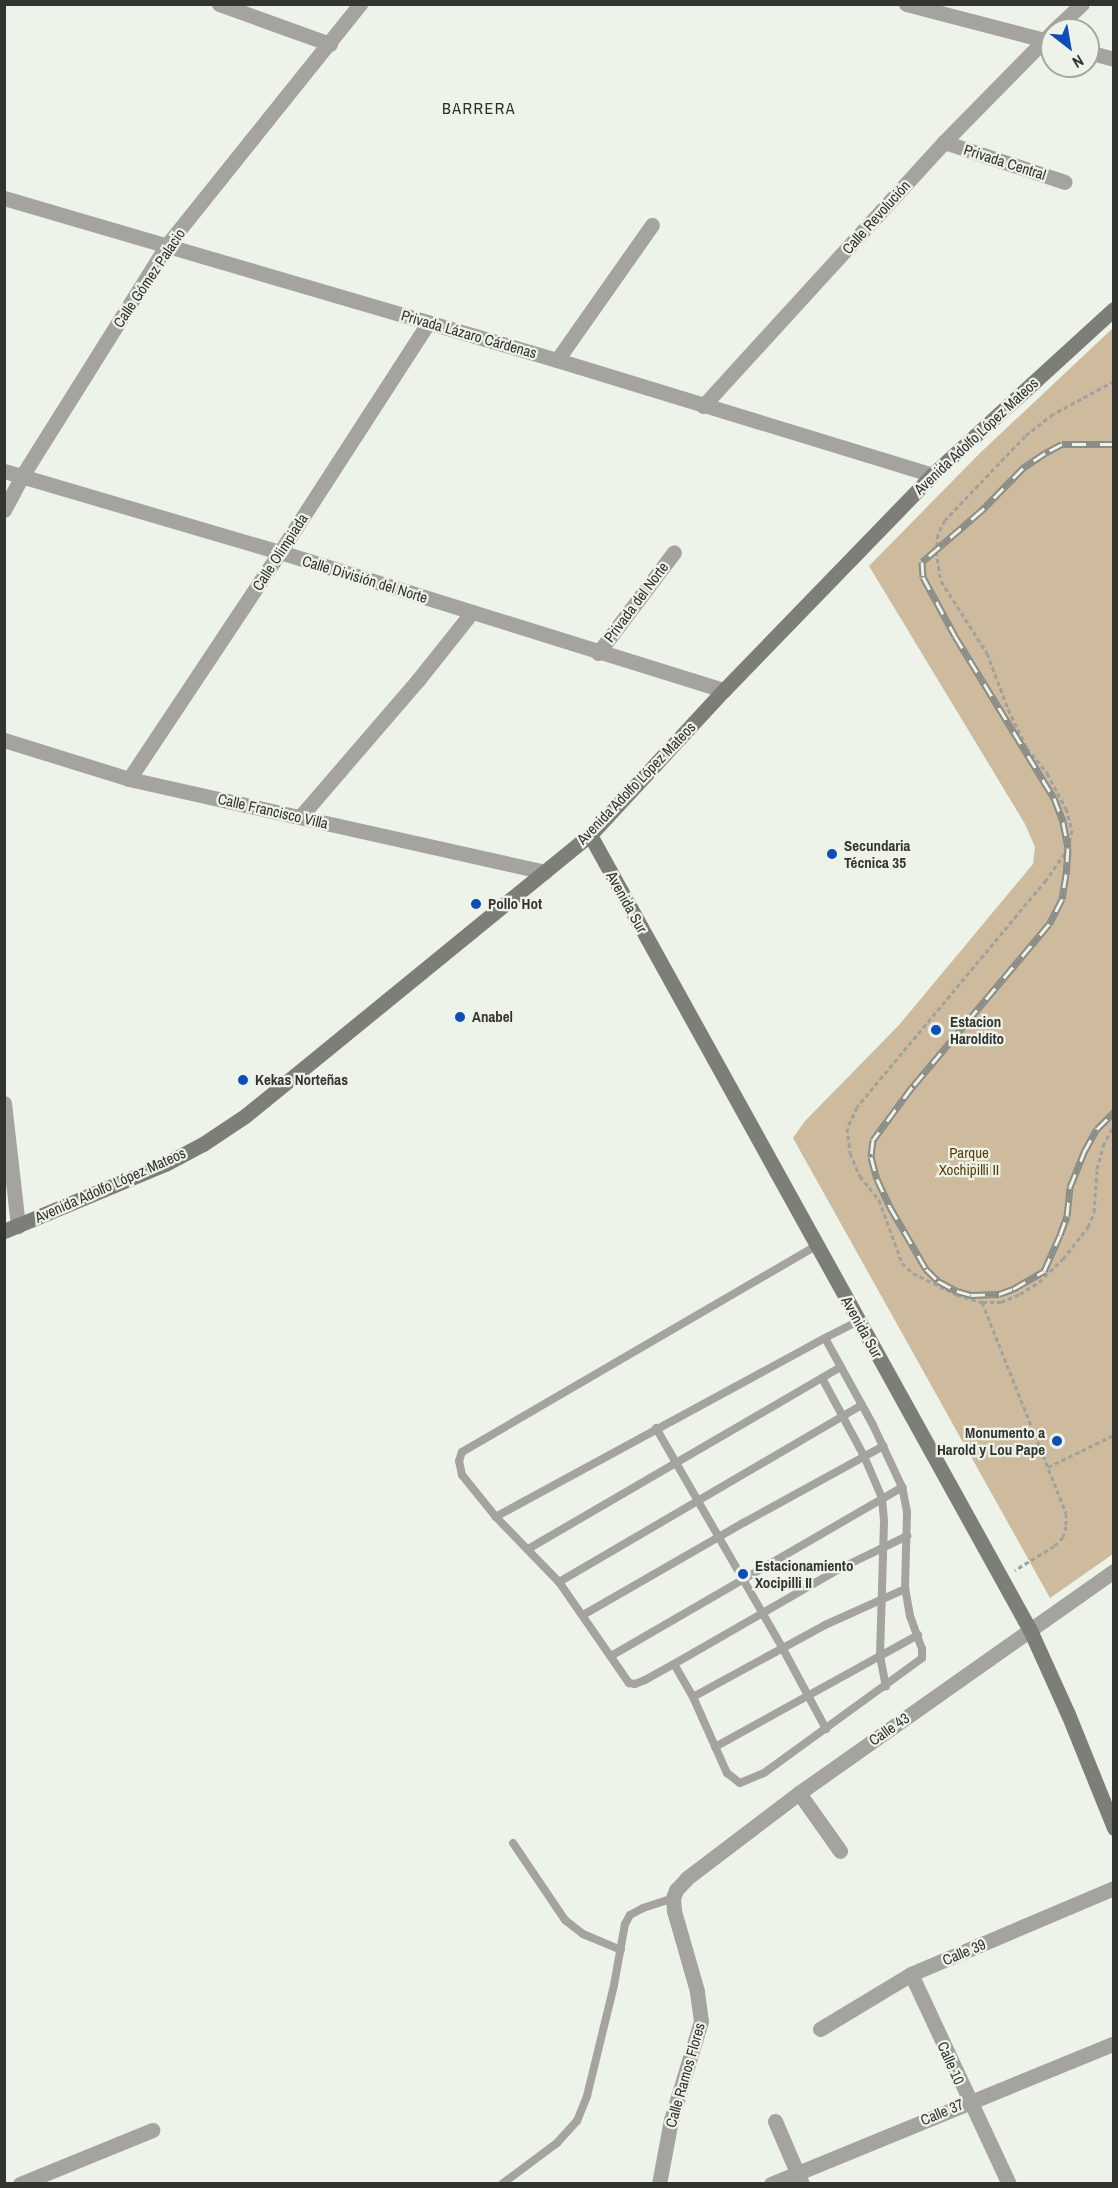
<!DOCTYPE html>
<meta charset="utf-8">
<style>
body{margin:0}
#map{position:relative;width:1118px;height:2188px;overflow:hidden;background:#eef3ea;font-family:"Archivo Narrow",sans-serif}
div>[style]{position:absolute}
[style*='--x']{left:calc(var(--x)*1px);top:calc(var(--y)*1px);width:calc(var(--w)*1px);rotate:calc(var(--a)*1deg)}
.forest>*{inset:0;background:#cebb9e}
.path>*{height:3px;margin-top:-1.5px;transform-origin:0;background:repeating-linear-gradient(90deg,#9fa29c 0 4.5px,transparent 0 7.5px)}
.lane>*{height:8px;margin:-4px;padding:0 4px;transform-origin:4px;border-radius:4px;background:#a4a39f}
.street>*{height:15px;margin:-7.5px;padding:0 7.5px;transform-origin:7.5px;border-radius:7.5px;background:#a4a39f}
.secondary>*{height:15px;margin:-7.5px;padding:0 7.5px;transform-origin:7.5px;border-radius:7.5px;background:#7e7e78}
.rail>*{height:7px;margin-top:-3.5px;transform-origin:0;background:repeating-linear-gradient(90deg,#eef3ea 0 14px,#8a8d87 0 28px);box-sizing:border-box;border-block:2px solid #8a8d87}
.dots>*{width:16px;height:16px;translate:-50% -50%;box-sizing:border-box;border:3px solid #eef3ea;border-radius:50%}
span{translate:-50% -50%;white-space:nowrap;text-align:center;line-height:1.15;-webkit-text-stroke:4.5px #eef3ea;paint-order:stroke}
.street-label{font-size:15px;color:#323430}
.poi-label{font-size:15px;color:#323430;font-weight:700}
.left{translate:0 -50%;text-align:left}
.right{translate:-100% -50%;text-align:right}
.park-label{font-size:15px;color:#573c05}
.neighbourhood-label{font-size:16px;color:#2d3029;letter-spacing:1.5px}
.frame{position:absolute;inset:0;border:6px solid #323430;pointer-events:none}
.north{position:absolute;left:1040px;top:18px;width:60px;height:60px;box-sizing:border-box;background:#eef3ea;border:2px solid #a3a7a0;border-radius:50%;rotate:149deg;font-size:16px;font-weight:700;line-height:24px;text-align:center;color:#323430}
.north::after{content:'';display:block;margin:auto;width:21px;height:27px;background:#0d4db8;clip-path:polygon(50% 0,100% 100%,50% 72%,0 100%)}
</style>
<div id="map">
<div class="forest">
<div style="clip-path:polygon(1113px 328px,1113px 1554px,1050px 1598px,793px 1138px,805px 1121px,899px 1025px,1033px 864px,1035px 847px,1025px 824px,869px 566px,980px 453px)"></div>
</div>
<div class="path">
<div style="--x:1114;--y:381;--w:69;--a:151.6"></div>
<div style="--x:1053;--y:414;--w:36;--a:142"></div>
<div style="--x:1025;--y:436;--w:116;--a:133.6"></div>
<div style="--x:945;--y:520;--w:16;--a:117"></div>
<div style="--x:938;--y:534;--w:17;--a:97"></div>
<div style="--x:936;--y:551;--w:30;--a:81"></div>
<div style="--x:941;--y:581;--w:85;--a:57.4"></div>
<div style="--x:987;--y:653;--w:60;--a:69.4"></div>
<div style="--x:1008;--y:709;--w:43;--a:64"></div>
<div style="--x:1027;--y:748;--w:32;--a:51"></div>
<div style="--x:1047;--y:773;--w:40;--a:62"></div>
<div style="--x:1066;--y:808;--w:23;--a:75"></div>
<div style="--x:1072;--y:830;--w:17;--a:100"></div>
<div style="--x:1069;--y:847;--w:40;--a:124.9"></div>
<div style="--x:1046;--y:880;--w:295;--a:129.8"></div>
<div style="--x:857;--y:1107;--w:23;--a:115"></div>
<div style="--x:847;--y:1128;--w:25;--a:83"></div>
<div style="--x:850;--y:1153;--w:25;--a:67"></div>
<div style="--x:860;--y:1176;--w:31;--a:52"></div>
<div style="--x:879;--y:1200;--w:67;--a:69.9"></div>
<div style="--x:902;--y:1263;--w:15;--a:42"></div>
<div style="--x:913;--y:1273;--w:49;--a:26.6"></div>
<div style="--x:957;--y:1295;--w:26;--a:16"></div>
<div style="--x:982;--y:1302;--w:19;--a:0"></div>
<div style="--x:1001;--y:1302;--w:21;--a:-23"></div>
<div style="--x:1020;--y:1294;--w:22;--a:-32"></div>
<div style="--x:1039;--y:1282;--w:33;--a:-44"></div>
<div style="--x:1063;--y:1259;--w:41;--a:-52"></div>
<div style="--x:1088;--y:1227;--w:16;--a:-68"></div>
<div style="--x:1094;--y:1212;--w:43;--a:-86"></div>
<div style="--x:1097;--y:1169;--w:24;--a:-75"></div>
<div style="--x:1103;--y:1146;--w:25;--a:-63"></div>
<div style="--x:982;--y:1302;--w:227;--a:68.3"></div>
<div style="--x:1066;--y:1513;--w:13;--a:90"></div>
<div style="--x:1066;--y:1526;--w:11;--a:105"></div>
<div style="--x:1063;--y:1537;--w:13;--a:135"></div>
<div style="--x:1054;--y:1546;--w:46;--a:148.4"></div>
<div style="--x:1048;--y:1467;--w:73;--a:-25.9"></div>
</div>
<div class="lane">
<div style="--x:825;--y:1338;--w:38;--a:-27"></div>
<div style="--x:822;--y:1378;--w:89;--a:61.7"></div>
<div style="--x:864;--y:1456;--w:46;--a:66.8"></div>
<div style="--x:882;--y:1498;--w:23;--a:85"></div>
<div style="--x:884;--y:1521;--w:135;--a:91.7"></div>
<div style="--x:880;--y:1656;--w:31;--a:79"></div>
<div style="--x:656;--y:1428;--w:255;--a:60.1"></div>
<div style="--x:783;--y:1649;--w:91;--a:61.7"></div>
<div style="--x:496;--y:1517;--w:54;--a:-129"></div>
<div style="--x:462;--y:1475;--w:14;--a:-102"></div>
<div style="--x:459;--y:1461;--w:9;--a:-72"></div>
<div style="--x:462;--y:1452;--w:411;--a:-30.2"></div>
<div style="--x:528;--y:1549;--w:362;--a:-30.2"></div>
<div style="--x:559;--y:1582;--w:351;--a:-30.3"></div>
<div style="--x:583;--y:1615;--w:187;--a:-29.9"></div>
<div style="--x:745;--y:1522;--w:158;--a:-28.8"></div>
<div style="--x:611;--y:1656;--w:337;--a:-30.1"></div>
<div style="--x:902;--y:1487;--w:68;--a:-115.1"></div>
<div style="--x:873;--y:1425;--w:99;--a:-118.9"></div>
<div style="--x:825;--y:1338;--w:375;--a:151.5"></div>
<div style="--x:496;--y:1517;--w:91;--a:45.9"></div>
<div style="--x:559;--y:1582;--w:123;--a:55.3"></div>
<div style="--x:629;--y:1683;--w:6;--a:9"></div>
<div style="--x:635;--y:1684;--w:11;--a:-22"></div>
<div style="--x:645;--y:1680;--w:33;--a:-29"></div>
<div style="--x:674;--y:1664;--w:38;--a:60"></div>
<div style="--x:693;--y:1697;--w:83;--a:65.9"></div>
<div style="--x:727;--y:1773;--w:16;--a:38"></div>
<div style="--x:740;--y:1783;--w:26;--a:-23"></div>
<div style="--x:764;--y:1773;--w:195;--a:-36"></div>
<div style="--x:922;--y:1658;--w:9;--a:-90"></div>
<div style="--x:922;--y:1649;--w:35;--a:-110"></div>
<div style="--x:910;--y:1616;--w:27;--a:-100"></div>
<div style="--x:905;--y:1589;--w:77;--a:-88.5"></div>
<div style="--x:907;--y:1512;--w:25;--a:-101"></div>
<div style="--x:674;--y:1664;--w:190;--a:-29.9"></div>
<div style="--x:839;--y:1569;--w:76;--a:-25.9"></div>
<div style="--x:693;--y:1697;--w:150;--a:-28.6"></div>
<div style="--x:825;--y:1625;--w:88;--a:-24.2"></div>
<div style="--x:715;--y:1747;--w:232;--a:-28.9"></div>
<div style="--x:513;--y:1843;--w:93;--a:56"></div>
<div style="--x:565;--y:1920;--w:23;--a:38"></div>
<div style="--x:583;--y:1934;--w:41;--a:22.8"></div>
<div style="--x:502;--y:2184;--w:69;--a:-36.7"></div>
<div style="--x:557;--y:2143;--w:30;--a:-48"></div>
<div style="--x:577;--y:2121;--w:27;--a:-68"></div>
<div style="--x:587;--y:2096;--w:114;--a:-76.3"></div>
<div style="--x:614;--y:1985;--w:62;--a:-79.8"></div>
<div style="--x:625;--y:1924;--w:10;--a:-61"></div>
<div style="--x:630;--y:1915;--w:15;--a:-28"></div>
<div style="--x:643;--y:1908;--w:32;--a:-18"></div>
</div>
<div class="street">
<div style="--x:219;--y:4;--w:118;--a:19.8"></div>
<div style="--x:906;--y:4;--w:151;--a:14.6"></div>
<div style="--x:1054;--y:30;--w:38;--a:-43"></div>
<div style="--x:1088;--y:52;--w:27;--a:15"></div>
<div style="--x:944;--y:142;--w:127;--a:18.3"></div>
<div style="--x:4;--y:198;--w:576;--a:16.33"></div>
<div style="--x:557;--y:360;--w:392;--a:17"></div>
<div style="--x:557;--y:360;--w:165;--a:-54.9"></div>
<div style="--x:703;--y:406;--w:357;--a:-47.6"></div>
<div style="--x:944;--y:142;--w:154;--a:-45.5"></div>
<div style="--x:4;--y:471;--w:288;--a:16.4"></div>
<div style="--x:280;--y:552;--w:465;--a:17.3"></div>
<div style="--x:4;--y:510;--w:38;--a:-62"></div>
<div style="--x:22;--y:476;--w:273;--a:-57.9"></div>
<div style="--x:167;--y:245;--w:309;--a:-51.3"></div>
<div style="--x:598;--y:653;--w:126;--a:-53"></div>
<div style="--x:4;--y:740;--w:131;--a:17.3"></div>
<div style="--x:129;--y:779;--w:426;--a:12.6"></div>
<div style="--x:129;--y:779;--w:273;--a:-56.4"></div>
<div style="--x:280;--y:552;--w:273;--a:-57.1"></div>
<div style="--x:300;--y:817;--w:181;--a:-49.3"></div>
<div style="--x:418;--y:680;--w:87;--a:-51.5"></div>
<div style="--x:4;--y:1103;--w:124;--a:83.5"></div>
<div style="--x:799;--y:1793;--w:71;--a:54.7"></div>
<div style="--x:911;--y:1974;--w:232;--a:65"></div>
<div style="--x:820;--y:2029;--w:106;--a:-31.1"></div>
<div style="--x:911;--y:1974;--w:220;--a:-23"></div>
<div style="--x:775;--y:2121;--w:69;--a:66.8"></div>
<div style="--x:20;--y:2184;--w:143;--a:-22.2"></div>
<div style="--x:659;--y:2184;--w:65;--a:-79.4"></div>
<div style="--x:671;--y:2120;--w:103;--a:-73.1"></div>
<div style="--x:701;--y:2021;--w:30;--a:-98"></div>
<div style="--x:697;--y:1991;--w:83;--a:-106"></div>
<div style="--x:674;--y:1911;--w:13;--a:-94"></div>
<div style="--x:673;--y:1898;--w:9;--a:-69"></div>
<div style="--x:676;--y:1890;--w:16;--a:-47"></div>
<div style="--x:687;--y:1878;--w:141;--a:-37.2"></div>
<div style="--x:799;--y:1793;--w:385;--a:-35.2"></div>
<div style="--x:771;--y:2184;--w:371;--a:-22.3"></div>
</div>
<div class="secondary">
<div style="--x:590;--y:835;--w:909;--a:61.04"></div>
<div style="--x:1030;--y:1630;--w:92;--a:65.7"></div>
<div style="--x:1068;--y:1714;--w:123;--a:68"></div>
<div style="--x:4;--y:1231;--w:174;--a:-22.6"></div>
<div style="--x:165;--y:1164;--w:43;--a:-27.8"></div>
<div style="--x:203;--y:1144;--w:50;--a:-33.7"></div>
<div style="--x:245;--y:1116;--w:445;--a:-39.2"></div>
<div style="--x:590;--y:835;--w:197;--a:-47.3"></div>
<div style="--x:724;--y:690;--w:299;--a:-45.9"></div>
<div style="--x:932;--y:475;--w:246;--a:-42.4"></div>
</div>
<div class="rail">
<div style="--x:1114;--y:444;--w:52;--a:180"></div>
<div style="--x:1062;--y:444;--w:19;--a:152"></div>
<div style="--x:1045;--y:453;--w:27;--a:146"></div>
<div style="--x:1023;--y:468;--w:59;--a:134.3"></div>
<div style="--x:982;--y:510;--w:79;--a:139.1"></div>
<div style="--x:922;--y:562;--w:15;--a:86"></div>
<div style="--x:923;--y:577;--w:67;--a:61.5"></div>
<div style="--x:955;--y:636;--w:190;--a:58.6"></div>
<div style="--x:1054;--y:798;--w:26;--a:69"></div>
<div style="--x:1063;--y:822;--w:26;--a:79"></div>
<div style="--x:1068;--y:848;--w:26;--a:94"></div>
<div style="--x:1066;--y:874;--w:25;--a:99"></div>
<div style="--x:1062;--y:899;--w:28;--a:117"></div>
<div style="--x:1049;--y:924;--w:213;--a:130"></div>
<div style="--x:912;--y:1087;--w:66;--a:126.3"></div>
<div style="--x:873;--y:1140;--w:17;--a:97"></div>
<div style="--x:871;--y:1157;--w:23;--a:75"></div>
<div style="--x:877;--y:1179;--w:31;--a:65"></div>
<div style="--x:890;--y:1207;--w:72;--a:59.9"></div>
<div style="--x:926;--y:1269;--w:17;--a:45"></div>
<div style="--x:938;--y:1281;--w:21;--a:28"></div>
<div style="--x:957;--y:1291;--w:15;--a:16"></div>
<div style="--x:971;--y:1295;--w:28;--a:-2"></div>
<div style="--x:999;--y:1294;--w:15;--a:-20"></div>
<div style="--x:1013;--y:1289;--w:36;--a:-30"></div>
<div style="--x:1044;--y:1271;--w:39;--a:-66"></div>
<div style="--x:1060;--y:1235;--w:20;--a:-70"></div>
<div style="--x:1067;--y:1216;--w:29;--a:-84"></div>
<div style="--x:1070;--y:1187;--w:38;--a:-68"></div>
<div style="--x:1084;--y:1152;--w:26;--a:-61"></div>
<div style="--x:1097;--y:1129;--w:24;--a:-45"></div>
</div>
<div class="dots">
<div style="left:832px;top:854px;background:#0d4db8"></div>
<div style="left:476px;top:904px;background:#0d4db8"></div>
<div style="left:460px;top:1017px;background:#0d4db8"></div>
<div style="left:936px;top:1030px;background:#0d4db8"></div>
<div style="left:243px;top:1080px;background:#0d4db8"></div>
<div style="left:1057px;top:1441px;background:#0d4db8"></div>
<div style="left:743px;top:1574px;background:#0d4db8"></div>
</div>
<div class="street-label">
<span style="left:1005px;top:162px;rotate:18deg">Privada Central</span>
<span style="left:876px;top:217px;rotate:-48deg">Calle Revolución</span>
<span style="left:149px;top:278px;rotate:-56deg">Calle Gómez Palacio</span>
<span style="left:469px;top:334px;rotate:16deg">Privada Lázaro Cárdenas</span>
<span style="left:976px;top:436px;rotate:-43deg">Avenida Adolfo López Mateos</span>
<span style="left:280px;top:552px;rotate:-57deg">Calle Olimpiada</span>
<span style="left:365px;top:579px;rotate:17deg">Calle División del Norte</span>
<span style="left:636px;top:602px;rotate:-53deg">Privada del Norte</span>
<span style="left:636px;top:783px;rotate:-46deg">Avenida Adolfo López Mateos</span>
<span style="left:273px;top:811px;rotate:13deg">Calle Francisco Villa</span>
<span style="left:627px;top:902px;rotate:61deg">Avenida Sur</span>
<span style="left:110px;top:1185px;rotate:-24deg">Avenida Adolfo López Mateos</span>
<span style="left:862px;top:1327px;rotate:61deg">Avenida Sur</span>
<span style="left:889px;top:1729px;rotate:-35deg">Calle 43</span>
<span style="left:964px;top:1952px;rotate:-23deg">Calle 39</span>
<span style="left:951px;top:2063px;rotate:66deg">Calle 10</span>
<span style="left:685px;top:2075px;rotate:-74deg">Calle Ramos Flores</span>
<span style="left:942px;top:2112px;rotate:-23deg">Calle 37</span>
</div>
<div class="poi-label">
<span class="left" style="left:844px;top:854px">Secundaria<br>Técnica 35</span>
<span class="left" style="left:488px;top:904px">Pollo Hot</span>
<span class="left" style="left:472px;top:1017px">Anabel</span>
<span class="left" style="left:950px;top:1030px">Estacion<br>Haroldito</span>
<span class="left" style="left:255px;top:1080px">Kekas Norteñas</span>
<span class="right" style="left:1045px;top:1441px">Monumento a<br>Harold y Lou Pape</span>
<span class="left" style="left:755px;top:1574px">Estacionamiento<br>Xocipilli II</span>
</div>
<div class="park-label">
<span style="left:969px;top:1161px">Parque<br>Xochipilli II</span>
</div>
<div class="neighbourhood-label">
<span style="left:479px;top:108px">BARRERA</span>
</div>
<div class="frame"></div>
<div class="north">N</div>
</div>
